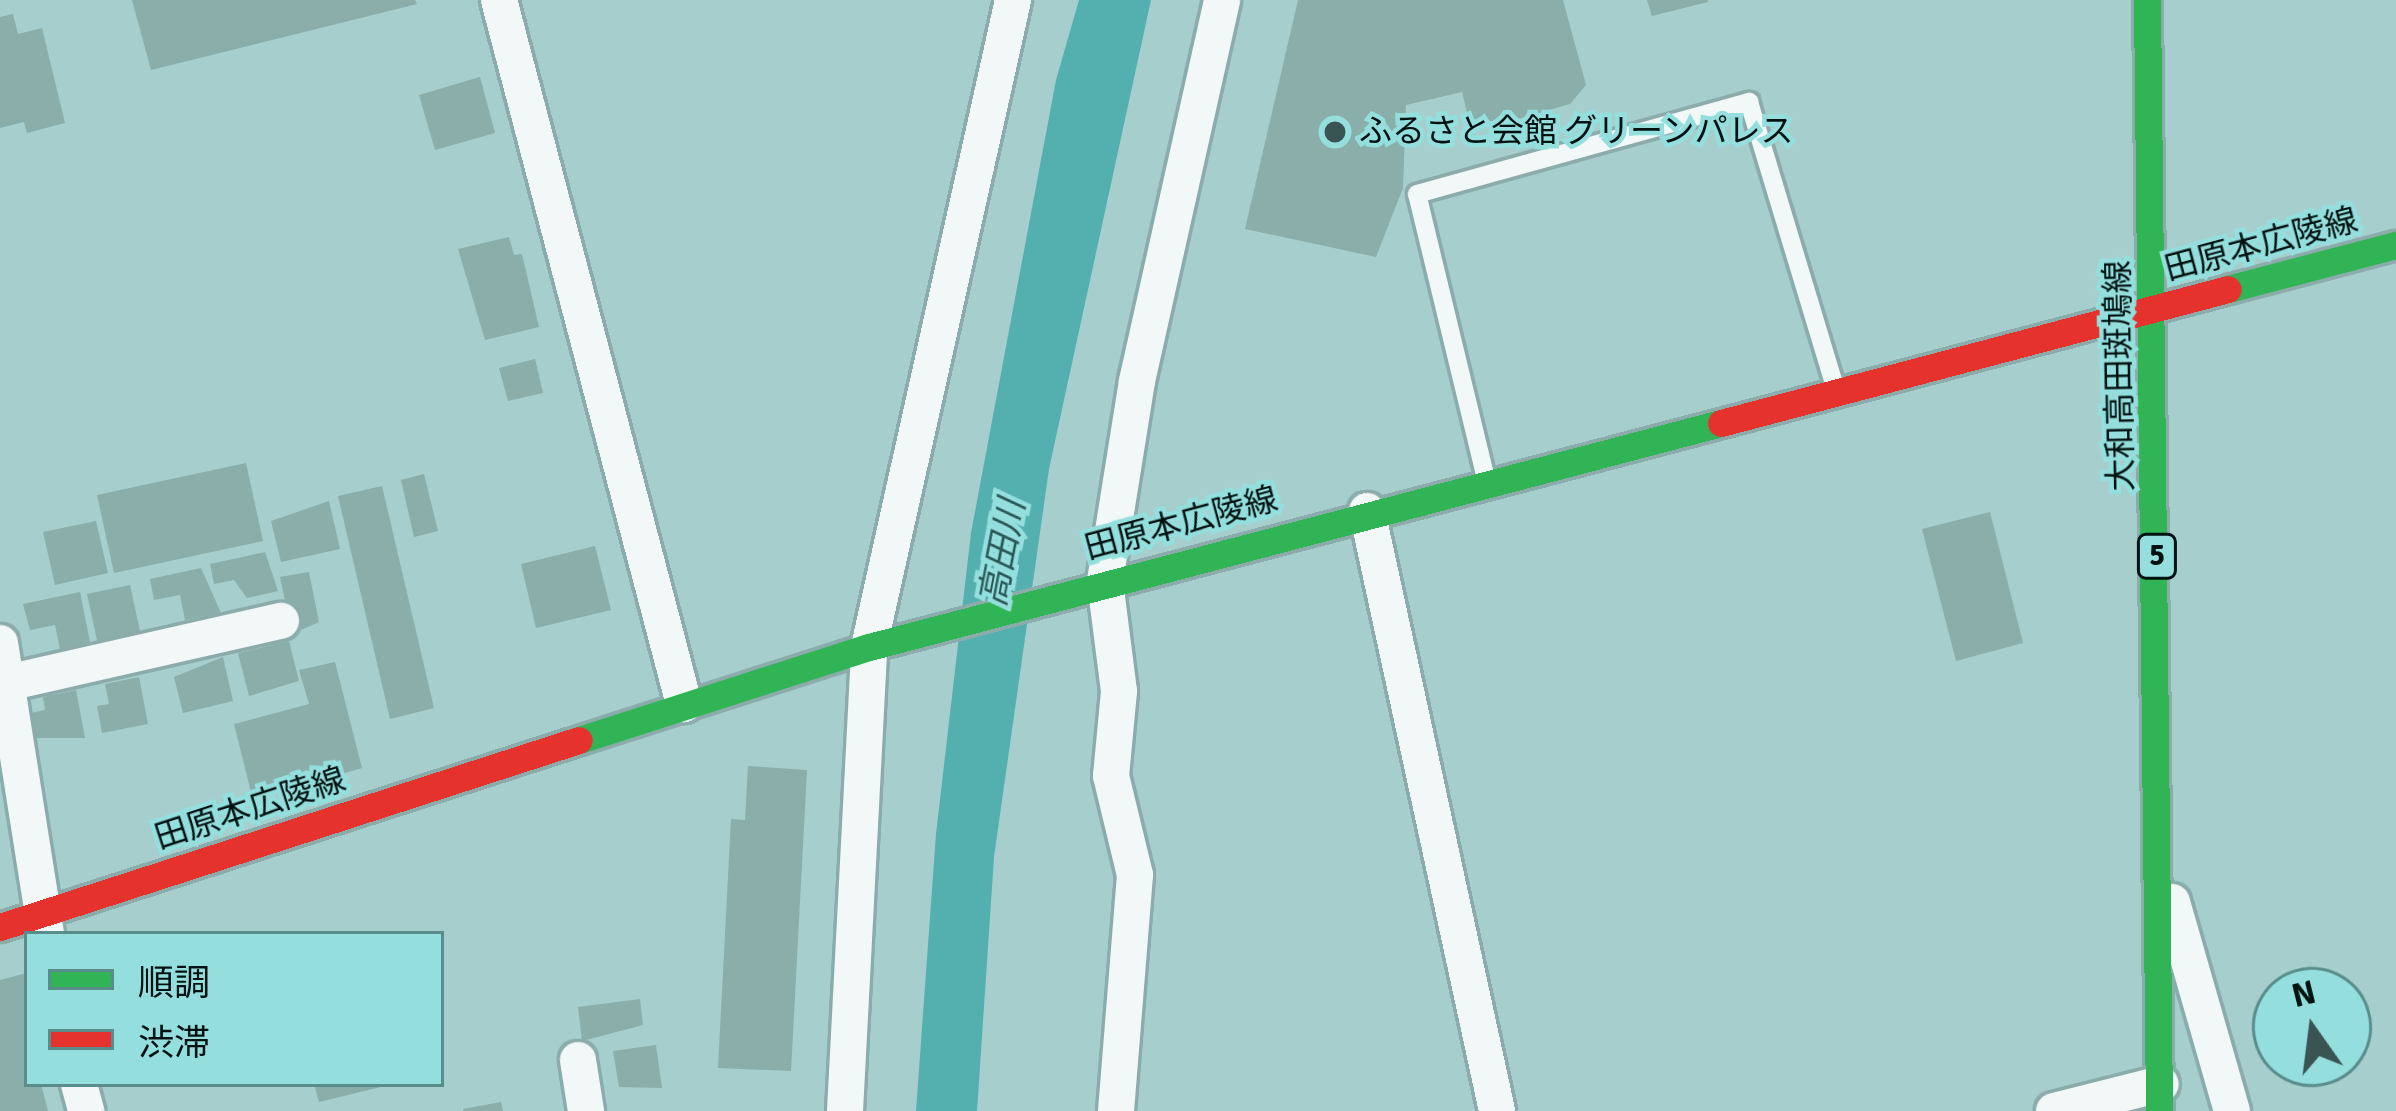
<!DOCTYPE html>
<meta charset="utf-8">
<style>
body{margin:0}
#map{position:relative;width:2396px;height:1111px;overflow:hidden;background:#a5cecd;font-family:Signika,"Noto Sans JP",sans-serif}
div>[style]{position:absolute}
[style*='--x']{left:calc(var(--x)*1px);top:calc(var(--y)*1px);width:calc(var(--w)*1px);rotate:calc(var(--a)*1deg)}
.water>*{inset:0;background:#54b0ae}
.building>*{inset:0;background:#8aaea9}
.roads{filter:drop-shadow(3px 0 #8bacab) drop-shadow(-3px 0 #8bacab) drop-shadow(0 3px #8bacab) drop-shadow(0 -3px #8bacab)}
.lane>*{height:18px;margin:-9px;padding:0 9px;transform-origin:9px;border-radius:9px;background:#f2f8f8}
.street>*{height:36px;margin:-18px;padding:0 18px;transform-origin:18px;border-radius:18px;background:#f2f8f8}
.fast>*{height:27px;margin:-13.5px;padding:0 13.5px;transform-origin:13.5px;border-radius:13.5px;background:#30b455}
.jam>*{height:27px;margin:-13.5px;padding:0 13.5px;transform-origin:13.5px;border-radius:13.5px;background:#e5322d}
.dots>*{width:33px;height:33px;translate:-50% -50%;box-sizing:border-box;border:6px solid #94dfdd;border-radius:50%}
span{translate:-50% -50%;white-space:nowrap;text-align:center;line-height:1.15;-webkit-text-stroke:9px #94dfdd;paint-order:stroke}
.shield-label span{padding:3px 9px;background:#94dfdd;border:3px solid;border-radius:9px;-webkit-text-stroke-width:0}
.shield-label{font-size:30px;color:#011;font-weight:700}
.poi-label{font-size:33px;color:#011}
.left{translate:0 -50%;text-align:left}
.street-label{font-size:33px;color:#011}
.water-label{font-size:36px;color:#285756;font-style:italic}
.legend{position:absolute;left:24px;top:931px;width:420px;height:156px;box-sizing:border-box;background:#94dfdd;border:3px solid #598d8b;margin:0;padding:15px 21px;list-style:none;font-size:36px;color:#011}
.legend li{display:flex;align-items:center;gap:24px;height:60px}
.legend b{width:60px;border:3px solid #598d8b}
.north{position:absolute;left:2252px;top:967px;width:120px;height:120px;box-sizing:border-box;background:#94dfdd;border:3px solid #598d8b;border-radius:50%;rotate:346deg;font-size:33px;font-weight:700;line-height:48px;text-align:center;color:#011}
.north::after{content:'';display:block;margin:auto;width:42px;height:54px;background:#3a5353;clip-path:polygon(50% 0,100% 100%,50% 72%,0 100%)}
</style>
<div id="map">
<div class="water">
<div style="clip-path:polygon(1079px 0,1151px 0,1049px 469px,994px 857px,977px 1111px,916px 1111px,936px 834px,971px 533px,1056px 80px)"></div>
</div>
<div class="building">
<div style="clip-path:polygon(132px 0,415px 0,417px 4px,151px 70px)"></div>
<div style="clip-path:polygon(1298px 0,1563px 0,1586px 85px,1570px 104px,1511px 121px,1469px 121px,1462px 92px,1406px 105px,1403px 188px,1376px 257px,1245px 229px)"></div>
<div style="clip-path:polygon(1647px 0,1708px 0,1708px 2px,1652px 16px)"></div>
<div style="clip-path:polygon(13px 14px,18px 34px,42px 28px,65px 123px,27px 133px,24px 122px,0 128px,0 17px)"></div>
<div style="clip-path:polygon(480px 77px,495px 133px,435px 150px,419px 95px)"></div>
<div style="clip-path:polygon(509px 237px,514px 255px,522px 254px,539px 327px,485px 340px,458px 249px)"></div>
<div style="clip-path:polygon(535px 359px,543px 393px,508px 401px,499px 368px)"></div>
<div style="clip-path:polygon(246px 463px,263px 541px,114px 573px,97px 495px)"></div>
<div style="clip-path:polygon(424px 474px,438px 531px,414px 537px,401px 480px)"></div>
<div style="clip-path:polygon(382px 486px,434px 708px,390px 719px,338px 496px)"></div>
<div style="clip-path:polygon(329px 501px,340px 549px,281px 562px,271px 521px)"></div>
<div style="clip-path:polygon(1990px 512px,2023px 643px,1956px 661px,1922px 529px)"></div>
<div style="clip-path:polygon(96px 521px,108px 573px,55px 585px,43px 532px)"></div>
<div style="clip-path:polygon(595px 546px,611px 610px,536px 628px,521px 564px)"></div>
<div style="clip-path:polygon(265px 552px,278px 591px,247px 598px,234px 580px,214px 584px,210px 564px)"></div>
<div style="clip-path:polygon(201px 568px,221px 613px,185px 620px,180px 595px,154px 600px,150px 579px)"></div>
<div style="clip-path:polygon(309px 572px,319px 622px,292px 634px,280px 577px)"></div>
<div style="clip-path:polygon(130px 585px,141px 636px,98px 645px,87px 594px)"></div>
<div style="clip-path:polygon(80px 592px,91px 647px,61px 654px,55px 625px,30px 630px,23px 604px)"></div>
<div style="clip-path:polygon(289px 641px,299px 681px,249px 696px,238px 653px)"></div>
<div style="clip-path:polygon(223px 657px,233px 701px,183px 713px,174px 677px)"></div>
<div style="clip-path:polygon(335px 662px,362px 768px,253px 800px,234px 724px,309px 704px,299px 670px)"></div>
<div style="clip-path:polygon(139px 677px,148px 724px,102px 733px,97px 706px,109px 704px,105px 684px)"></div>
<div style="clip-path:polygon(76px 690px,85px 738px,32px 738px,27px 714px,45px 710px,43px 697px)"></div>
<div style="clip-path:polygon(748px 766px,807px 770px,791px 1071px,718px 1068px,731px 819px,745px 820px)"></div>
<div style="clip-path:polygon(27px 973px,27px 1084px,41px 1084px,48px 1111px,0 1111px,0 980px)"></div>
<div style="clip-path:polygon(640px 999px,643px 1025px,582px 1041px,578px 1007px)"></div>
<div style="clip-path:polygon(656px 1045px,662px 1088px,619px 1087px,613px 1051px)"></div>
<div style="clip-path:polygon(314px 1084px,389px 1084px,389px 1085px,319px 1102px)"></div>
<div style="clip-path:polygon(501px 1102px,503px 1111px,463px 1111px,463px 1109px)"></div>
</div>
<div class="roads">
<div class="lane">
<div style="--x:1487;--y:483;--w:297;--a:-103.6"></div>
<div style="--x:1417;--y:194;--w:345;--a:-15.5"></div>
<div style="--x:1749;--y:102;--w:302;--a:73.2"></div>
</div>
<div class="street">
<div style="--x:499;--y:0;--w:728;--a:75.28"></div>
<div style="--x:1367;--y:511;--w:614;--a:77.77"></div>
<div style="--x:0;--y:643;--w:295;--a:81"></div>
<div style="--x:7;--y:683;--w:281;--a:-12.8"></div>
<div style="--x:2172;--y:902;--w:217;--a:74"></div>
<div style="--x:578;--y:1060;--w:52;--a:81.1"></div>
<div style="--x:79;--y:1084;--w:28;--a:75"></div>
<div style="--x:845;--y:1111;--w:465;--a:-87"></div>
<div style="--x:869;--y:647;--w:663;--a:-77.45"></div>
<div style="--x:1116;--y:1111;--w:237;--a:-85.4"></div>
<div style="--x:1135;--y:875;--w:102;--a:-103.6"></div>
<div style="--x:1111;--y:776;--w:85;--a:-84.6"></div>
<div style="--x:1119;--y:691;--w:111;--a:-97.3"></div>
<div style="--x:1105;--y:581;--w:203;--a:-80.9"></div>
<div style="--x:1137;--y:381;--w:390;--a:-77.4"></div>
<div style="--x:2054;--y:1111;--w:110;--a:-14.2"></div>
</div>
<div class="fast">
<div style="--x:2147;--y:0;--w:1111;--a:89.38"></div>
<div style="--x:2228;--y:289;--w:174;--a:-14.7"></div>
<div style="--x:579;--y:740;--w:305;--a:-17.8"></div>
<div style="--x:869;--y:647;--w:881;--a:-14.73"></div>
</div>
<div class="jam">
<div style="--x:1721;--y:423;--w:524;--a:-14.8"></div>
<div style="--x:0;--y:927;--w:608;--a:-17.9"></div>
</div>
</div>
<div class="dots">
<div style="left:1335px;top:132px;background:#3a5353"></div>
</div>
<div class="shield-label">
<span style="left:2157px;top:556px">5</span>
</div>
<div class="poi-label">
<span class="left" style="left:1359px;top:132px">ふるさと会館 グリーンパレス</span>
</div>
<div class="street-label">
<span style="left:2261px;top:245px;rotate:-15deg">田原本広陵線</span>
<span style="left:2120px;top:376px;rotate:-91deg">大和高田斑鳩線</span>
<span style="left:1181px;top:524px;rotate:-15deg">田原本広陵線</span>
<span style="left:250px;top:809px;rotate:-18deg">田原本広陵線</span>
</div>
<div class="water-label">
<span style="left:1003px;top:553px;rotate:-79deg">高田川</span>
</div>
<ul class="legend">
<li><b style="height:15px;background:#30b455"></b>順調</li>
<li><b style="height:15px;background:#e5322d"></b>渋滞</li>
</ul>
<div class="north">N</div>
</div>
